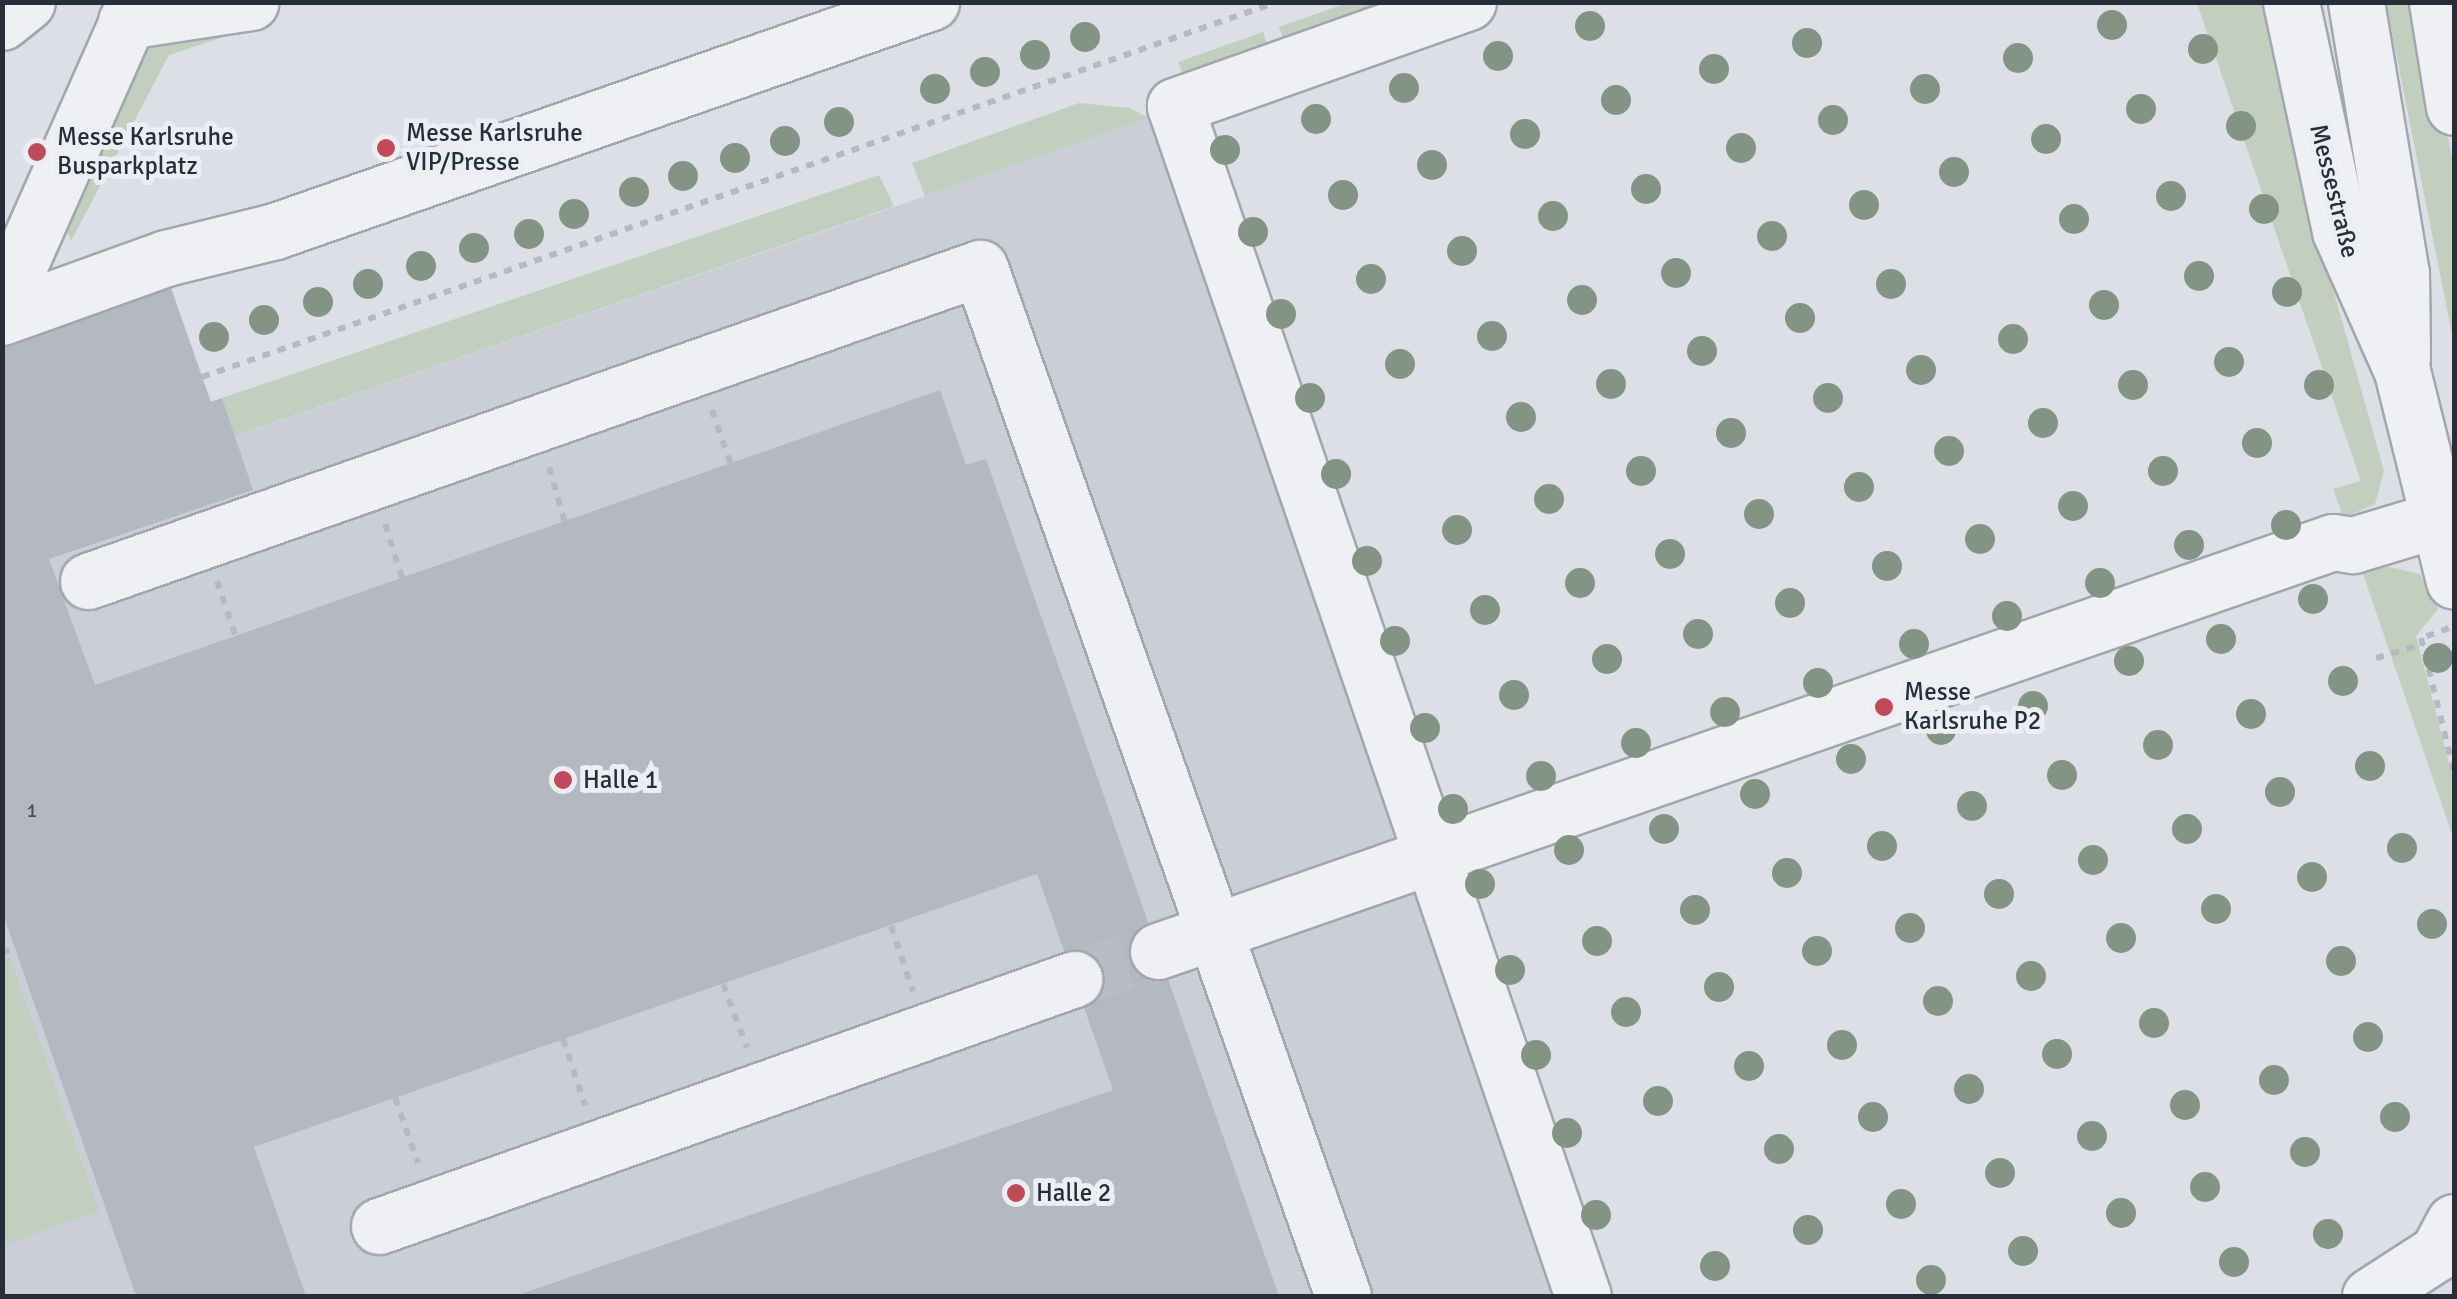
<!DOCTYPE html>
<meta charset="utf-8">
<style>
body{margin:0}
#map{position:relative;width:2457px;height:1299px;overflow:hidden;background:#dcdfe5;font-family:Signika,sans-serif}
div>[style]{position:absolute}
[style*='--x']{left:calc(var(--x)*1px);top:calc(var(--y)*1px);width:calc(var(--w)*1px);rotate:calc(var(--a)*1deg)}
.built>*{inset:0;background:#caced6}
.green>*{inset:0;background:#c2cebe}
.building>*{inset:0;background:#b4b9c1}
.minor-tunnel>*{height:55px;margin-top:-27.5px;transform-origin:0;background:repeating-linear-gradient(90deg,#b8bcc3 0 55px,transparent 0 83px)}
.path>*{height:6px;margin-top:-3px;transform-origin:0;background:repeating-linear-gradient(90deg,#b6bac0 0 8px,transparent 0 16px)}
.roads{filter:drop-shadow(2px 0 #a2a6ae) drop-shadow(-2px 0 #a2a6ae) drop-shadow(0 2px #a2a6ae) drop-shadow(0 -2px #a2a6ae)}
.minor>*{height:55px;margin:-27.5px;padding:0 27.5px;transform-origin:27.5px;border-radius:27.5px;background:#eef0f4}
.trees>*{width:30px;height:30px;margin:-15px;border-radius:50%;background:#839384}
.dots>*{width:28px;height:28px;translate:-50% -50%;box-sizing:border-box;border:5px solid #ebeef3;border-radius:50%}
span{translate:-50% -50%;white-space:nowrap;text-align:center;line-height:1.15;-webkit-text-stroke:10px #ebeef3;paint-order:stroke}
.number-label{font-size:20px;color:#4a515c}
.number-label span{-webkit-text-stroke-width:0}
.poi-label{font-size:25px;color:#272e3a}
.left{translate:0 -50%;text-align:left}
.street-label{font-size:25px;color:#272e3a}
.frame{position:absolute;inset:0;border:5px solid #272e3a;pointer-events:none}
</style>
<div id="map">
<div class="built">
<div style="clip-path:polygon(1149px 118px,1558px 1296px,3px 1296px,2px 474px,222px 398px,236px 436px)"></div>
</div>
<div class="green">
<div style="clip-path:polygon(1347px 3px,1422px 3px,1286px 49px,1279px 27px)"></div>
<div style="clip-path:polygon(2197px 3px,2268px 3px,2319px 239px,2384px 471px,2375px 504px,2344px 518px,2333px 489px,2361px 481px)"></div>
<div style="clip-path:polygon(2386px 3px,2424px 3px,2454px 169px,2454px 344px)"></div>
<div style="clip-path:polygon(269px 22px,169px 55px,71px 241px,63px 222px,137px 54px,168px 37px)"></div>
<div style="clip-path:polygon(1263px 32px,1271px 55px,1187px 84px,1178px 62px)"></div>
<div style="clip-path:polygon(1079px 103px,1129px 108px,1149px 118px,925px 196px,912px 163px)"></div>
<div style="clip-path:polygon(879px 175px,894px 206px,235px 436px,222px 398px)"></div>
<div style="clip-path:polygon(2385px 566px,2420px 574px,2438px 609px,2416px 636px,2454px 782px,2454px 840px,2363px 574px)"></div>
<div style="clip-path:polygon(10px 957px,99px 1211px,3px 1245px,2px 960px)"></div>
</div>
<div class="building">
<div style="clip-path:polygon(164px 268px,211px 402px,222px 398px,253px 490px,49px 559px,95px 685px,940px 390px,966px 465px,986px 459px,1279px 1296px,515px 1296px,1113px 1090px,1037px 874px,254px 1147px,306px 1296px,136px 1296px,2px 911px,2px 324px)"></div>
</div>
<div class="minor-tunnel">
<div style="--x:1074;--y:979;--w:89;--a:-18.4"></div>
</div>
<div class="path">
<div style="--x:202;--y:377;--w:1139;--a:-19.23"></div>
<div style="--x:712;--y:410;--w:58;--a:70.9"></div>
<div style="--x:549;--y:467;--w:58;--a:74.1"></div>
<div style="--x:385;--y:524;--w:59;--a:72.2"></div>
<div style="--x:217;--y:581;--w:59;--a:71.3"></div>
<div style="--x:2449;--y:628;--w:30;--a:160"></div>
<div style="--x:2421;--y:638;--w:137;--a:76.1"></div>
<div style="--x:2376;--y:658;--w:49;--a:-16.6"></div>
<div style="--x:891;--y:926;--w:69;--a:71.3"></div>
<div style="--x:2;--y:953;--w:14;--a:-21"></div>
<div style="--x:723;--y:984;--w:68;--a:69.4"></div>
<div style="--x:563;--y:1039;--w:70;--a:71.6"></div>
<div style="--x:395;--y:1098;--w:69;--a:70.5"></div>
</div>
<div class="roads">
<div class="minor">
<div style="--x:1468;--y:2;--w:311;--a:160.5"></div>
<div style="--x:1175;--y:106;--w:1258;--a:71.08"></div>
<div style="--x:2291;--y:2;--w:234;--a:77.9"></div>
<div style="--x:2340;--y:231;--w:153;--a:66.1"></div>
<div style="--x:2402;--y:371;--w:216;--a:76.1"></div>
<div style="--x:2356;--y:2;--w:275;--a:80.6"></div>
<div style="--x:2401;--y:273;--w:85;--a:89.3"></div>
<div style="--x:2437;--y:2;--w:106;--a:80.8"></div>
<div style="--x:126;--y:21;--w:126;--a:-8.6"></div>
<div style="--x:2;--y:22;--w:32;--a:-39"></div>
<div style="--x:2;--y:304;--w:330;--a:-66.1"></div>
<div style="--x:2;--y:317;--w:174;--a:-19.8"></div>
<div style="--x:166;--y:258;--w:112;--a:-13.9"></div>
<div style="--x:275;--y:231;--w:695;--a:-19.24"></div>
<div style="--x:88;--y:581;--w:945;--a:-19.34"></div>
<div style="--x:980;--y:268;--w:1090;--a:70.55"></div>
<div style="--x:1158;--y:951;--w:1244;--a:-19.19"></div>
<div style="--x:2333;--y:542;--w:20;--a:9"></div>
<div style="--x:2353;--y:545;--w:90;--a:-16.8"></div>
<div style="--x:379;--y:1226;--w:738;--a:-19.56"></div>
<div style="--x:2370;--y:1296;--w:81;--a:-32.9"></div>
<div style="--x:2438;--y:1252;--w:34;--a:-62"></div>
</div>
</div>
<div class="trees">
<div style="left:2112px;top:25px"></div>
<div style="left:1590px;top:26px"></div>
<div style="left:1085px;top:37px"></div>
<div style="left:1807px;top:43px"></div>
<div style="left:2203px;top:49px"></div>
<div style="left:1035px;top:55px"></div>
<div style="left:1498px;top:56px"></div>
<div style="left:2018px;top:58px"></div>
<div style="left:1714px;top:69px"></div>
<div style="left:985px;top:72px"></div>
<div style="left:1404px;top:88px"></div>
<div style="left:935px;top:89px"></div>
<div style="left:1925px;top:89px"></div>
<div style="left:1616px;top:100px"></div>
<div style="left:2141px;top:109px"></div>
<div style="left:1316px;top:119px"></div>
<div style="left:1833px;top:120px"></div>
<div style="left:839px;top:122px"></div>
<div style="left:2241px;top:126px"></div>
<div style="left:1525px;top:134px"></div>
<div style="left:2046px;top:139px"></div>
<div style="left:785px;top:141px"></div>
<div style="left:1741px;top:148px"></div>
<div style="left:1225px;top:150px"></div>
<div style="left:735px;top:158px"></div>
<div style="left:1432px;top:165px"></div>
<div style="left:1954px;top:172px"></div>
<div style="left:683px;top:176px"></div>
<div style="left:1646px;top:189px"></div>
<div style="left:634px;top:192px"></div>
<div style="left:1343px;top:195px"></div>
<div style="left:2171px;top:196px"></div>
<div style="left:1864px;top:205px"></div>
<div style="left:2264px;top:209px"></div>
<div style="left:574px;top:214px"></div>
<div style="left:1553px;top:216px"></div>
<div style="left:2074px;top:219px"></div>
<div style="left:1253px;top:232px"></div>
<div style="left:529px;top:234px"></div>
<div style="left:1772px;top:236px"></div>
<div style="left:474px;top:248px"></div>
<div style="left:1462px;top:251px"></div>
<div style="left:421px;top:266px"></div>
<div style="left:1676px;top:273px"></div>
<div style="left:2199px;top:276px"></div>
<div style="left:1371px;top:279px"></div>
<div style="left:368px;top:284px"></div>
<div style="left:1891px;top:284px"></div>
<div style="left:2287px;top:292px"></div>
<div style="left:1582px;top:300px"></div>
<div style="left:318px;top:302px"></div>
<div style="left:2104px;top:305px"></div>
<div style="left:1281px;top:314px"></div>
<div style="left:1800px;top:318px"></div>
<div style="left:264px;top:320px"></div>
<div style="left:1492px;top:336px"></div>
<div style="left:214px;top:337px"></div>
<div style="left:2013px;top:339px"></div>
<div style="left:1702px;top:351px"></div>
<div style="left:2229px;top:362px"></div>
<div style="left:1400px;top:364px"></div>
<div style="left:1921px;top:370px"></div>
<div style="left:1611px;top:384px"></div>
<div style="left:2133px;top:385px"></div>
<div style="left:2319px;top:385px"></div>
<div style="left:1310px;top:398px"></div>
<div style="left:1828px;top:398px"></div>
<div style="left:1521px;top:417px"></div>
<div style="left:2043px;top:423px"></div>
<div style="left:1731px;top:433px"></div>
<div style="left:2257px;top:443px"></div>
<div style="left:1949px;top:451px"></div>
<div style="left:1641px;top:471px"></div>
<div style="left:2163px;top:471px"></div>
<div style="left:1336px;top:474px"></div>
<div style="left:1859px;top:487px"></div>
<div style="left:1549px;top:499px"></div>
<div style="left:2073px;top:506px"></div>
<div style="left:1759px;top:514px"></div>
<div style="left:2286px;top:525px"></div>
<div style="left:1457px;top:530px"></div>
<div style="left:1980px;top:539px"></div>
<div style="left:2189px;top:545px"></div>
<div style="left:1670px;top:554px"></div>
<div style="left:1367px;top:561px"></div>
<div style="left:1887px;top:566px"></div>
<div style="left:1580px;top:583px"></div>
<div style="left:2100px;top:583px"></div>
<div style="left:2313px;top:599px"></div>
<div style="left:1790px;top:603px"></div>
<div style="left:1485px;top:610px"></div>
<div style="left:2007px;top:616px"></div>
<div style="left:1698px;top:634px"></div>
<div style="left:2221px;top:639px"></div>
<div style="left:1395px;top:641px"></div>
<div style="left:1914px;top:644px"></div>
<div style="left:2438px;top:658px"></div>
<div style="left:1607px;top:659px"></div>
<div style="left:2129px;top:661px"></div>
<div style="left:2343px;top:681px"></div>
<div style="left:1818px;top:683px"></div>
<div style="left:1514px;top:695px"></div>
<div style="left:2033px;top:706px"></div>
<div style="left:1725px;top:712px"></div>
<div style="left:2251px;top:714px"></div>
<div style="left:1425px;top:728px"></div>
<div style="left:1941px;top:730px"></div>
<div style="left:1636px;top:743px"></div>
<div style="left:2158px;top:745px"></div>
<div style="left:1851px;top:759px"></div>
<div style="left:2370px;top:766px"></div>
<div style="left:2062px;top:775px"></div>
<div style="left:1541px;top:776px"></div>
<div style="left:2280px;top:792px"></div>
<div style="left:1755px;top:794px"></div>
<div style="left:1972px;top:806px"></div>
<div style="left:1453px;top:809px"></div>
<div style="left:1664px;top:829px"></div>
<div style="left:2187px;top:829px"></div>
<div style="left:1882px;top:846px"></div>
<div style="left:2402px;top:848px"></div>
<div style="left:1569px;top:850px"></div>
<div style="left:2093px;top:860px"></div>
<div style="left:1787px;top:873px"></div>
<div style="left:2312px;top:877px"></div>
<div style="left:1480px;top:884px"></div>
<div style="left:1999px;top:894px"></div>
<div style="left:2216px;top:909px"></div>
<div style="left:1695px;top:910px"></div>
<div style="left:2432px;top:924px"></div>
<div style="left:1910px;top:928px"></div>
<div style="left:2121px;top:938px"></div>
<div style="left:1597px;top:941px"></div>
<div style="left:1817px;top:951px"></div>
<div style="left:2341px;top:961px"></div>
<div style="left:1510px;top:970px"></div>
<div style="left:2031px;top:976px"></div>
<div style="left:1719px;top:987px"></div>
<div style="left:1938px;top:1001px"></div>
<div style="left:1626px;top:1012px"></div>
<div style="left:2154px;top:1023px"></div>
<div style="left:2368px;top:1037px"></div>
<div style="left:1842px;top:1045px"></div>
<div style="left:2057px;top:1054px"></div>
<div style="left:1536px;top:1055px"></div>
<div style="left:1749px;top:1066px"></div>
<div style="left:2274px;top:1080px"></div>
<div style="left:1969px;top:1089px"></div>
<div style="left:1658px;top:1101px"></div>
<div style="left:2185px;top:1105px"></div>
<div style="left:1873px;top:1117px"></div>
<div style="left:2395px;top:1117px"></div>
<div style="left:1567px;top:1133px"></div>
<div style="left:2092px;top:1136px"></div>
<div style="left:1779px;top:1149px"></div>
<div style="left:2305px;top:1152px"></div>
<div style="left:2000px;top:1173px"></div>
<div style="left:2205px;top:1187px"></div>
<div style="left:1901px;top:1204px"></div>
<div style="left:2121px;top:1213px"></div>
<div style="left:1596px;top:1215px"></div>
<div style="left:1808px;top:1230px"></div>
<div style="left:2328px;top:1234px"></div>
<div style="left:2023px;top:1251px"></div>
<div style="left:2234px;top:1262px"></div>
<div style="left:1715px;top:1266px"></div>
<div style="left:1931px;top:1280px"></div>
</div>
<div class="dots">
<div style="left:386px;top:148px;background:#c34859"></div>
<div style="left:37px;top:152px;background:#c34859"></div>
<div style="left:1884px;top:707px;background:#c34859"></div>
<div style="left:563px;top:780px;background:#c34859"></div>
<div style="left:1016px;top:1193px;background:#c34859"></div>
</div>
<div class="number-label">
<span style="left:32px;top:810px">1</span>
</div>
<div class="poi-label">
<span class="left" style="left:406px;top:148px">Messe Karlsruhe<br>VIP/Presse</span>
<span class="left" style="left:57px;top:152px">Messe Karlsruhe<br>Busparkplatz</span>
<span class="left" style="left:1904px;top:707px">Messe<br>Karlsruhe P2</span>
<span class="left" style="left:583px;top:780px">Halle 1</span>
<span class="left" style="left:1036px;top:1193px">Halle 2</span>
</div>
<div class="street-label">
<span style="left:2334px;top:191px;rotate:76deg">Messestraße</span>
</div>
<div class="frame"></div>
</div>
